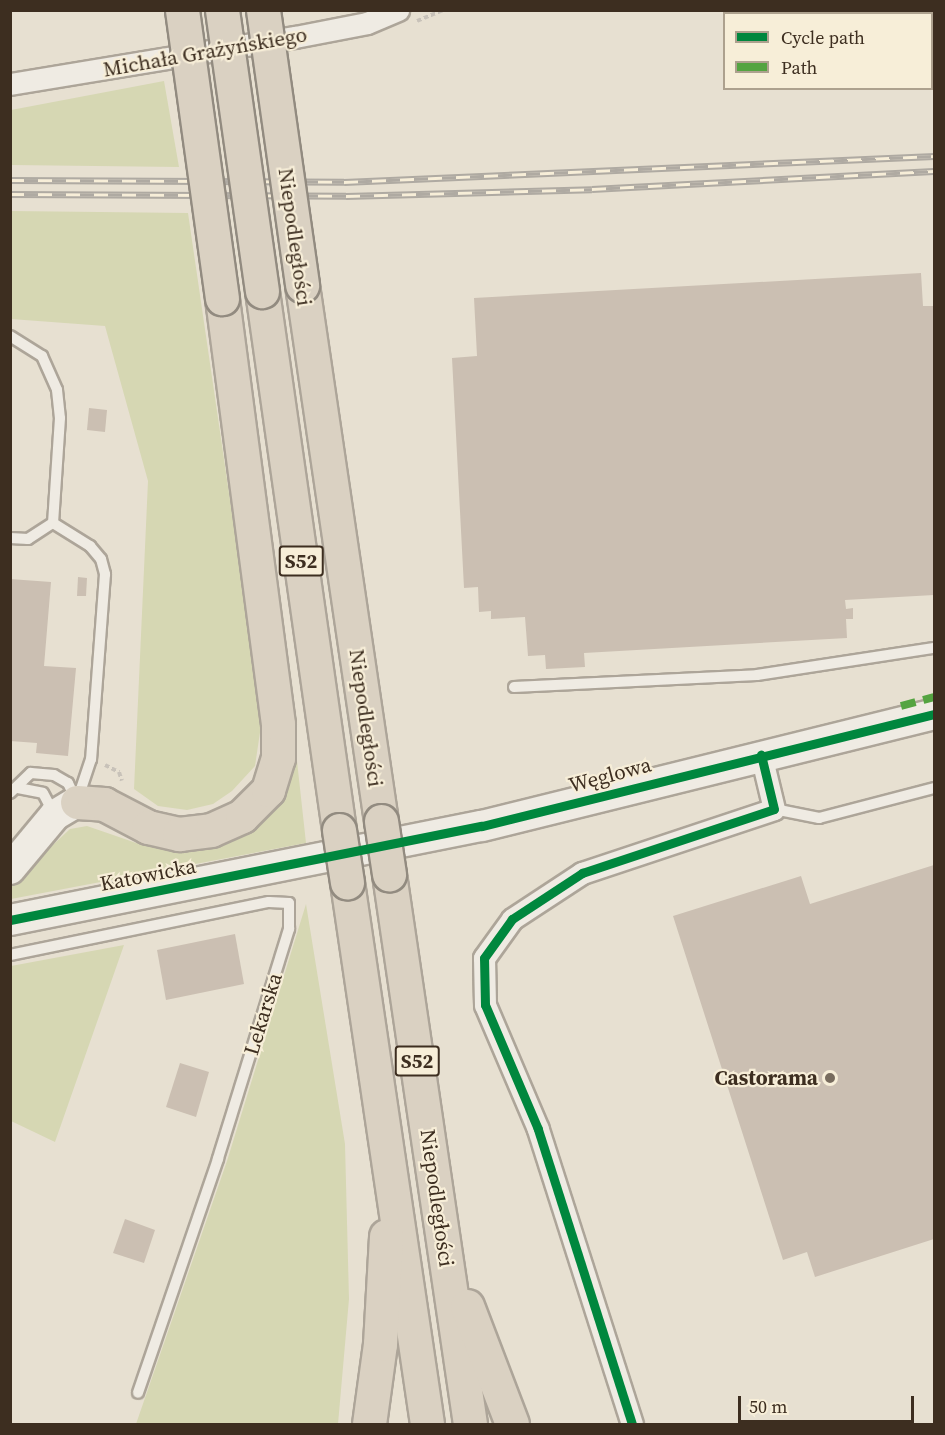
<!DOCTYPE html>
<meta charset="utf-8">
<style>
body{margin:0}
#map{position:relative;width:945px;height:1435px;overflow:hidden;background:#e7e0d1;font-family:"Source Serif 4",serif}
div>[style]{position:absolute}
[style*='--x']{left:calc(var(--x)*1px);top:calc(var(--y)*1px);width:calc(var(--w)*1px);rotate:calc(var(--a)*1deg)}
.green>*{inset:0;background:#d6d7b3}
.building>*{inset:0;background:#cbbfb2}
.path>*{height:4px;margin-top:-2px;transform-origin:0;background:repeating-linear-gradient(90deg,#c8c2b9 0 4.5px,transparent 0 7.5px)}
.roads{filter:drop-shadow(2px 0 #ada599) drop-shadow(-2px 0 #ada599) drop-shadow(0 2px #ada599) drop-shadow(0 -2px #ada599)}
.lane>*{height:10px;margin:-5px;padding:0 5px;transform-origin:5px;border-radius:5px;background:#efebe3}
.street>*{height:21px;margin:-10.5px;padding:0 10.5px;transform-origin:10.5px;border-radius:10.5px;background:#efebe3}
.secondary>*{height:30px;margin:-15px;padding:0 15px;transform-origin:15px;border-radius:15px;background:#efebe3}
.highway>*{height:33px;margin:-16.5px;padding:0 16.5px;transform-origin:16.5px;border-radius:16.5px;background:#dad1c2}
.rail>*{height:7px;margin-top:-3.5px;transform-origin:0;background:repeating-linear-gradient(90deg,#f7eed8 0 14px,#afaaa2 0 28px);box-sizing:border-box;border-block:2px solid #afaaa2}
.bridges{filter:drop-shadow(2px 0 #928b80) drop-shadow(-2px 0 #928b80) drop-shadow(0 2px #928b80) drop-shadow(0 -2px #928b80)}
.highway-bridge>*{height:33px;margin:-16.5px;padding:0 16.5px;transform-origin:16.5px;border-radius:16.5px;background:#dad1c2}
.quiet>*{height:8px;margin-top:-4px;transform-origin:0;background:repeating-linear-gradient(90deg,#54a441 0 15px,transparent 0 23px)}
.cycleway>*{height:9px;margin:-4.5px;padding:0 4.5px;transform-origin:4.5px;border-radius:4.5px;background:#00873e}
.dots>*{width:16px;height:16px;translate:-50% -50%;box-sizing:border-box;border:3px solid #f7eed8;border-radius:50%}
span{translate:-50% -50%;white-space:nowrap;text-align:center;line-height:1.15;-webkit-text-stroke:4.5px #f7eed8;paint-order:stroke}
.shield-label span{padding:2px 4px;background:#f7eed8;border:2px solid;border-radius:4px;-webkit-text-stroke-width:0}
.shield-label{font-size:20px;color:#3d2e20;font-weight:700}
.street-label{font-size:21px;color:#3d2e20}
.poi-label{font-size:21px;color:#3d2e20;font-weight:700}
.right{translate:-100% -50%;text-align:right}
.frame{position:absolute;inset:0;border:12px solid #3d2e20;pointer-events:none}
.legend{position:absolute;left:723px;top:12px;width:210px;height:78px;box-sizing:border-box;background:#f7eed8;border:2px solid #ada18e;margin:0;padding:8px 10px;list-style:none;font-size:18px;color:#3d2e20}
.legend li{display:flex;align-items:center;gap:12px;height:30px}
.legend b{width:30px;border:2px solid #ada18e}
.scale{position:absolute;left:738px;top:1396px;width:176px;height:27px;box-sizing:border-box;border:3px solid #3d2e20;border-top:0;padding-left:8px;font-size:18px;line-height:21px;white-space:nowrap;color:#3d2e20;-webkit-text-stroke:4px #f7eed8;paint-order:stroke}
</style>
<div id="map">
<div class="green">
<div style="clip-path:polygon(164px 81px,179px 167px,11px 165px,11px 110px)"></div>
<div style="clip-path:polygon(10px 211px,188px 213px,262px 719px,255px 766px,232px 791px,213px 804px,187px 810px,158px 806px,134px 789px,148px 481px,105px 326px,11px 319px)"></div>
<div style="clip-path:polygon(297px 761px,306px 843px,11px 899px,11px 884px,70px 829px,87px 826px,145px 846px,179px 847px,282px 795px)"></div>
<div style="clip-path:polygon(306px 904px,345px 1144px,349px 1299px,338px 1424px,136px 1424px,227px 1161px)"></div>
<div style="clip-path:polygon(124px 945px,55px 1142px,11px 1121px,11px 966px)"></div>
</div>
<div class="building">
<div style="clip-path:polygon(921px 273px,923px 306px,934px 306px,934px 595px,845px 600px,846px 609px,853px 608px,853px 619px,846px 619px,847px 638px,584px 653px,585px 667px,546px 669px,545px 655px,528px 656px,525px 617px,491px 619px,491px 611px,479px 612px,478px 587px,464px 588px,452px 358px,477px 356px,474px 298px)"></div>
<div style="clip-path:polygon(89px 408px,107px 410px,105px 432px,87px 430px)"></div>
<div style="clip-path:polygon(78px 577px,87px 578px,86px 596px,77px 596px)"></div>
<div style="clip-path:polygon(10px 579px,51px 582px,44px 666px,76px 668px,68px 756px,36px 753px,37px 743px,10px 741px)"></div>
<div style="clip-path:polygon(934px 865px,934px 1239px,815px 1277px,807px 1252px,783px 1260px,673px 916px,801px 876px,810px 904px)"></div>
<div style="clip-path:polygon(235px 934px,244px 984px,166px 1000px,157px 950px)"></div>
<div style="clip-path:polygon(180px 1063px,209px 1072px,196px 1117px,166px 1107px)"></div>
<div style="clip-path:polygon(125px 1219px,155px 1230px,144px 1263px,113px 1253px)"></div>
</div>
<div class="path">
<div style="--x:417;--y:21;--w:28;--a:-23"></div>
<div style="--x:105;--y:765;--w:16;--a:27"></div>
<div style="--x:119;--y:772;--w:9;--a:72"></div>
</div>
<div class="roads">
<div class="lane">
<div style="--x:10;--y:336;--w:38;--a:32"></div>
<div style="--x:42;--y:356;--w:37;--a:66"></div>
<div style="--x:57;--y:390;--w:28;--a:84"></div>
<div style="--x:60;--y:418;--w:105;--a:93.8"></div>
<div style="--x:53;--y:523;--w:44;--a:31.9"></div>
<div style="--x:90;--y:546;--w:17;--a:50"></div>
<div style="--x:101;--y:559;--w:16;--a:75"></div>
<div style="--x:105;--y:574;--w:186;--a:94.3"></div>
<div style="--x:91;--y:759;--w:41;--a:108.4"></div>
<div style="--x:10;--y:538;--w:18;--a:3"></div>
<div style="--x:28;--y:539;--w:30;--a:-33"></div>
<div style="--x:514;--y:687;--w:243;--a:-2.8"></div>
<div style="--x:757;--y:675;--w:179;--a:-8.7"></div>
<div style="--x:18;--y:788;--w:25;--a:11"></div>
<div style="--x:43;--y:793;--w:21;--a:62"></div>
<div style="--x:10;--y:793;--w:29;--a:-44"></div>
<div style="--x:31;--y:773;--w:23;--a:5"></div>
<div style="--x:54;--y:775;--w:16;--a:30"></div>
<div style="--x:68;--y:783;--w:19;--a:65"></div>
<div style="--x:774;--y:809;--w:46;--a:11.3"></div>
<div style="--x:819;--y:818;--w:119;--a:-14.6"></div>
<div style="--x:10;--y:955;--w:264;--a:-11.6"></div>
<div style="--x:269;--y:902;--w:20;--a:3"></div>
<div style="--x:289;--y:903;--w:26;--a:90"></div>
<div style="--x:289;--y:929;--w:241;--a:107.2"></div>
<div style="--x:218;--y:1159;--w:247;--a:108.9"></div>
</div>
<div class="street">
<div style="--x:10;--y:84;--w:289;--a:-9.4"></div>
<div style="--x:295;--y:37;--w:73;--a:-11"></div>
<div style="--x:367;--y:23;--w:34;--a:-23"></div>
<div style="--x:632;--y:1424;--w:310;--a:-107.7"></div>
<div style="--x:538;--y:1129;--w:135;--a:-113.1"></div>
<div style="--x:485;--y:1005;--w:47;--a:-91.2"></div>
<div style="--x:484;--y:958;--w:48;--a:-54.3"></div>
<div style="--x:512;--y:919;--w:84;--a:-33.3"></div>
<div style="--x:582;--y:873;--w:202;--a:-18.4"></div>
<div style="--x:774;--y:809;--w:56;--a:-103.5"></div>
</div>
<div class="secondary">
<div style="--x:10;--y:869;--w:70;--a:-50.2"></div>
<div style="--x:55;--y:815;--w:26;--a:-31"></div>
<div style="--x:10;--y:920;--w:481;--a:-11.3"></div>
<div style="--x:482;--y:826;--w:466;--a:-13.9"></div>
</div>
<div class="highway">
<div style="--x:302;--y:285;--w:542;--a:81.62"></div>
<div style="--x:262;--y:291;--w:544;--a:81.87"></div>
<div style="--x:77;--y:802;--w:27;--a:4"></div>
<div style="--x:104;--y:804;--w:50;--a:27.6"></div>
<div style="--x:148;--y:827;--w:32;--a:13"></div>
<div style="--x:179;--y:834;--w:32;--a:-7"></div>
<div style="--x:211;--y:830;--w:34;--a:-24"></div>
<div style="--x:242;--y:816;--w:37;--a:-45"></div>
<div style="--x:268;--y:790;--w:34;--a:-73"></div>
<div style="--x:278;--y:758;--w:34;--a:-90"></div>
<div style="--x:278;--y:724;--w:430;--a:-97.5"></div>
<div style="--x:389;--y:874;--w:556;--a:81.62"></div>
<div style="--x:347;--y:882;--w:548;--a:81.6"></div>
<div style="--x:467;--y:1306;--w:126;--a:69.1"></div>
<div style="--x:369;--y:1424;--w:81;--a:-82.2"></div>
<div style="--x:380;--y:1344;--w:108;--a:-86.8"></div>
</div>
</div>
<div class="rail">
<div style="--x:10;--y:180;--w:334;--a:0.3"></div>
<div style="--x:344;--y:182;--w:591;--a:-2.52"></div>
<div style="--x:10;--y:194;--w:336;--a:0.3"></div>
<div style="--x:346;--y:196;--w:246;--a:-1.6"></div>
<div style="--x:592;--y:189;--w:342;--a:-3"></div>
</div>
<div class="bridges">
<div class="highway-bridge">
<div style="--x:182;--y:10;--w:291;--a:82.1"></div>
<div style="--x:222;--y:10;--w:284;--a:81.9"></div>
<div style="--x:263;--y:10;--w:278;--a:81.9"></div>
<div style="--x:381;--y:821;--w:54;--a:81.4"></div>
<div style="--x:339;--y:830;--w:53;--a:81.3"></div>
</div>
</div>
<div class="quiet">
<div style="--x:901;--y:706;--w:34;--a:-15"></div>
</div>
<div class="cycleway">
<div style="--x:10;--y:920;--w:481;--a:-11.3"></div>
<div style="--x:482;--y:826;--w:466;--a:-13.9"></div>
<div style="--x:632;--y:1424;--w:310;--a:-107.7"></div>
<div style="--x:538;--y:1129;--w:135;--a:-113.1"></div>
<div style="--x:485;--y:1005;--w:47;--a:-91.2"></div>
<div style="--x:484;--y:958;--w:48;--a:-54.3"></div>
<div style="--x:512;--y:919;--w:84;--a:-33.3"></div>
<div style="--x:582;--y:873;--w:202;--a:-18.4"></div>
<div style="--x:774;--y:809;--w:56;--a:-103.5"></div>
</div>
<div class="dots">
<div style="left:830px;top:1078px;background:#786c5e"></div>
</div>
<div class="shield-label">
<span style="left:301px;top:561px">S52</span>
<span style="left:417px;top:1061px">S52</span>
</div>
<div class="street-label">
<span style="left:205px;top:52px;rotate:-10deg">Michała Grażyńskiego</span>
<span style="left:295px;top:237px;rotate:82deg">Niepodległości</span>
<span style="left:366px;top:718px;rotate:82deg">Niepodległości</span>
<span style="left:610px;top:775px;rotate:-15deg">Węglowa</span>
<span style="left:148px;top:875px;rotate:-11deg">Katowicka</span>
<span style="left:263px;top:1014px;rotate:-73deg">Lekarska</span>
<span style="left:437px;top:1198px;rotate:82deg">Niepodległości</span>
</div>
<div class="poi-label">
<span class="right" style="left:818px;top:1078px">Castorama</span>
</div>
<div class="frame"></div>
<ul class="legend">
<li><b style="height:8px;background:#00873e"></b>Cycle path</li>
<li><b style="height:8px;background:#54a441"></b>Path</li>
</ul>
<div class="scale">50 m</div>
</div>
